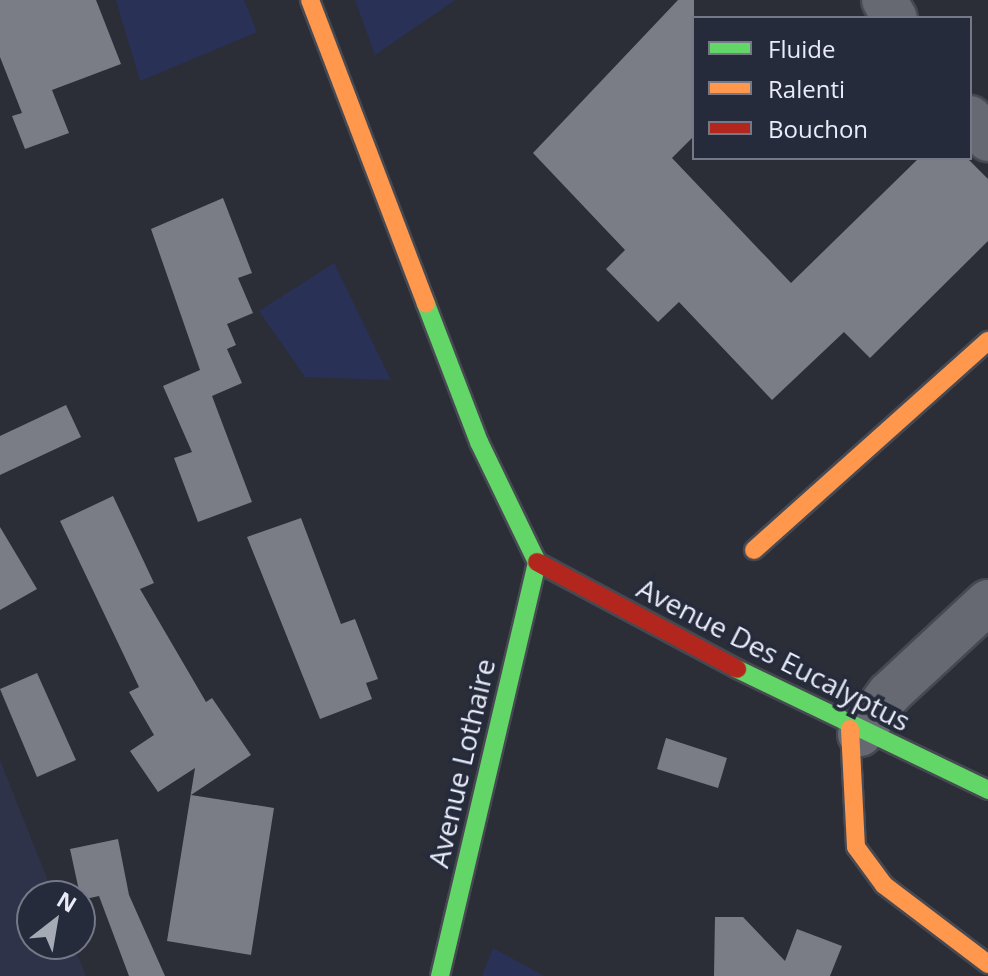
<!DOCTYPE html>
<style>
body{margin:0}
#map{position:relative;width:988px;height:976px;overflow:hidden;background:#2b2e37;font-family:"Open Sans",sans-serif}
div>[style]{position:absolute}
[style*='--x']{left:calc(var(--x)*1px);top:calc(var(--y)*1px);width:calc(var(--w)*1px);rotate:calc(var(--a)*1deg)}
.built>*{inset:0;background:#2e3349}
.green>*{inset:0;background:#2a3157}
.building>*{inset:0;background:#7a7d86}
.roads{filter:drop-shadow(2px 0 #464951) drop-shadow(-2px 0 #464951) drop-shadow(0 2px #464951) drop-shadow(0 -2px #464951)}
.street>*{height:44px;margin:-22px;padding:0 22px;transform-origin:22px;border-radius:22px;background:#666972}
.fast>*{height:18px;margin:-9px;padding:0 9px;transform-origin:9px;border-radius:9px;background:#63d668}
.slow>*{height:18px;margin:-9px;padding:0 9px;transform-origin:9px;border-radius:9px;background:#ff974d}
.jam>*{height:18px;margin:-9px;padding:0 9px;transform-origin:9px;border-radius:9px;background:#b3261e}
span{translate:-50% -50%;white-space:nowrap;text-align:center;line-height:1.15;-webkit-text-stroke:8px #262b3c;paint-order:stroke}
.street-label{font-size:28px;color:#e9ecf8}
.legend{position:absolute;left:692px;top:16px;width:280px;height:144px;box-sizing:border-box;background:#262b3c;border:2px solid #747887;margin:0;padding:10px 14px;list-style:none;font-size:24px;color:#e9ecf8}
.legend li{display:flex;align-items:center;gap:16px;height:40px}
.legend b{width:40px;border:2px solid #747887}
.north{position:absolute;left:16px;top:880px;width:80px;height:80px;box-sizing:border-box;background:#262b3c;border:2px solid #747887;border-radius:50%;rotate:31deg;font-size:22px;font-weight:700;line-height:32px;text-align:center;color:#e9ecf8}
.north::after{content:'';display:block;margin:auto;width:28px;height:36px;background:#a6aab4;clip-path:polygon(50% 0,100% 100%,50% 72%,0 100%)}
</style>
<div id="map">
<div class="built">
<div style="clip-path:polygon(0 760px,54px 896px,32px 896px,32px 944px,73px 944px,86px 976px,0 976px)"></div>
</div>
<div class="green">
<div style="clip-path:polygon(116px 0,244px 0,257px 32px,140px 81px)"></div>
<div style="clip-path:polygon(355px 0,455px 0,375px 55px)"></div>
<div style="clip-path:polygon(334px 263px,391px 380px,305px 377px,259px 311px)"></div>
<div style="clip-path:polygon(493px 948px,544px 976px,482px 976px)"></div>
</div>
<div class="building">
<div style="clip-path:polygon(0 0,96px 0,121px 64px,52px 90px,69px 133px,25px 149px,12px 116px,22px 113px,0 57px)"></div>
<div style="clip-path:polygon(678px 0,694px 0,694px 136px,672px 158px,791px 283px,919px 158px,967px 158px,988px 179px,988px 241px,870px 358px,844px 332px,772px 400px,679px 302px,658px 322px,606px 269px,625px 250px,533px 153px)"></div>
<div style="clip-path:polygon(223px 198px,252px 273px,238px 278px,253px 313px,227px 324px,236px 345px,227px 349px,242px 383px,212px 396px,252px 502px,198px 522px,174px 458px,192px 452px,163px 386px,200px 370px,151px 229px)"></div>
<div style="clip-path:polygon(66px 405px,81px 437px,0 475px,0 436px)"></div>
<div style="clip-path:polygon(113px 496px,154px 583px,140px 589px,206px 702px,212px 698px,251px 755px,191px 795px,274px 808px,251px 955px,167px 941px,195px 768px,158px 792px,130px 751px,154px 735px,129px 692px,139px 687px,60px 521px)"></div>
<div style="clip-path:polygon(301px 518px,341px 624px,355px 619px,378px 679px,366px 683px,372px 699px,320px 719px,247px 537px)"></div>
<div style="clip-path:polygon(0 527px,37px 589px,0 610px)"></div>
<div style="clip-path:polygon(37px 673px,76px 760px,37px 777px,0 689px)"></div>
<div style="clip-path:polygon(666px 738px,727px 758px,718px 788px,657px 769px)"></div>
<div style="clip-path:polygon(118px 839px,129px 895px,165px 976px,129px 976px,99px 896px,81px 900px,70px 849px)"></div>
<div style="clip-path:polygon(715px 917px,743px 917px,785px 961px,797px 929px,842px 946px,830px 976px,714px 976px)"></div>
</div>
<div class="roads">
<div class="street">
<div style="--x:884;--y:0;--w:21;--a:59"></div>
<div style="--x:970;--y:118;--w:28;--a:49"></div>
<div style="--x:860;--y:734;--w:49;--a:-54.1"></div>
<div style="--x:889;--y:694;--w:135;--a:-42.9"></div>
</div>
<div class="fast">
<div style="--x:426;--y:304;--w:148;--a:69"></div>
<div style="--x:479;--y:442;--w:133;--a:64.2"></div>
<div style="--x:737;--y:669;--w:279;--a:25.7"></div>
<div style="--x:440;--y:976;--w:425;--a:-76.8"></div>
</div>
<div class="slow">
<div style="--x:310;--y:0;--w:325;--a:69.1"></div>
<div style="--x:754;--y:550;--w:314;--a:-41.8"></div>
<div style="--x:850;--y:729;--w:118;--a:87.1"></div>
<div style="--x:856;--y:847;--w:47;--a:53.6"></div>
<div style="--x:884;--y:885;--w:131;--a:37.2"></div>
</div>
<div class="jam">
<div style="--x:537;--y:562;--w:227;--a:28.1"></div>
</div>
</div>
<div class="street-label">
<span style="left:774px;top:654px;rotate:27deg">Avenue Des Eucalyptus</span>
<span style="left:461px;top:763px;rotate:-77deg">Avenue Lothaire</span>
</div>
<ul class="legend">
<li><b style="height:10px;background:#63d668"></b>Fluide</li>
<li><b style="height:10px;background:#ff974d"></b>Ralenti</li>
<li><b style="height:10px;background:#b3261e"></b>Bouchon</li>
</ul>
<div class="north">N</div>
</div>
